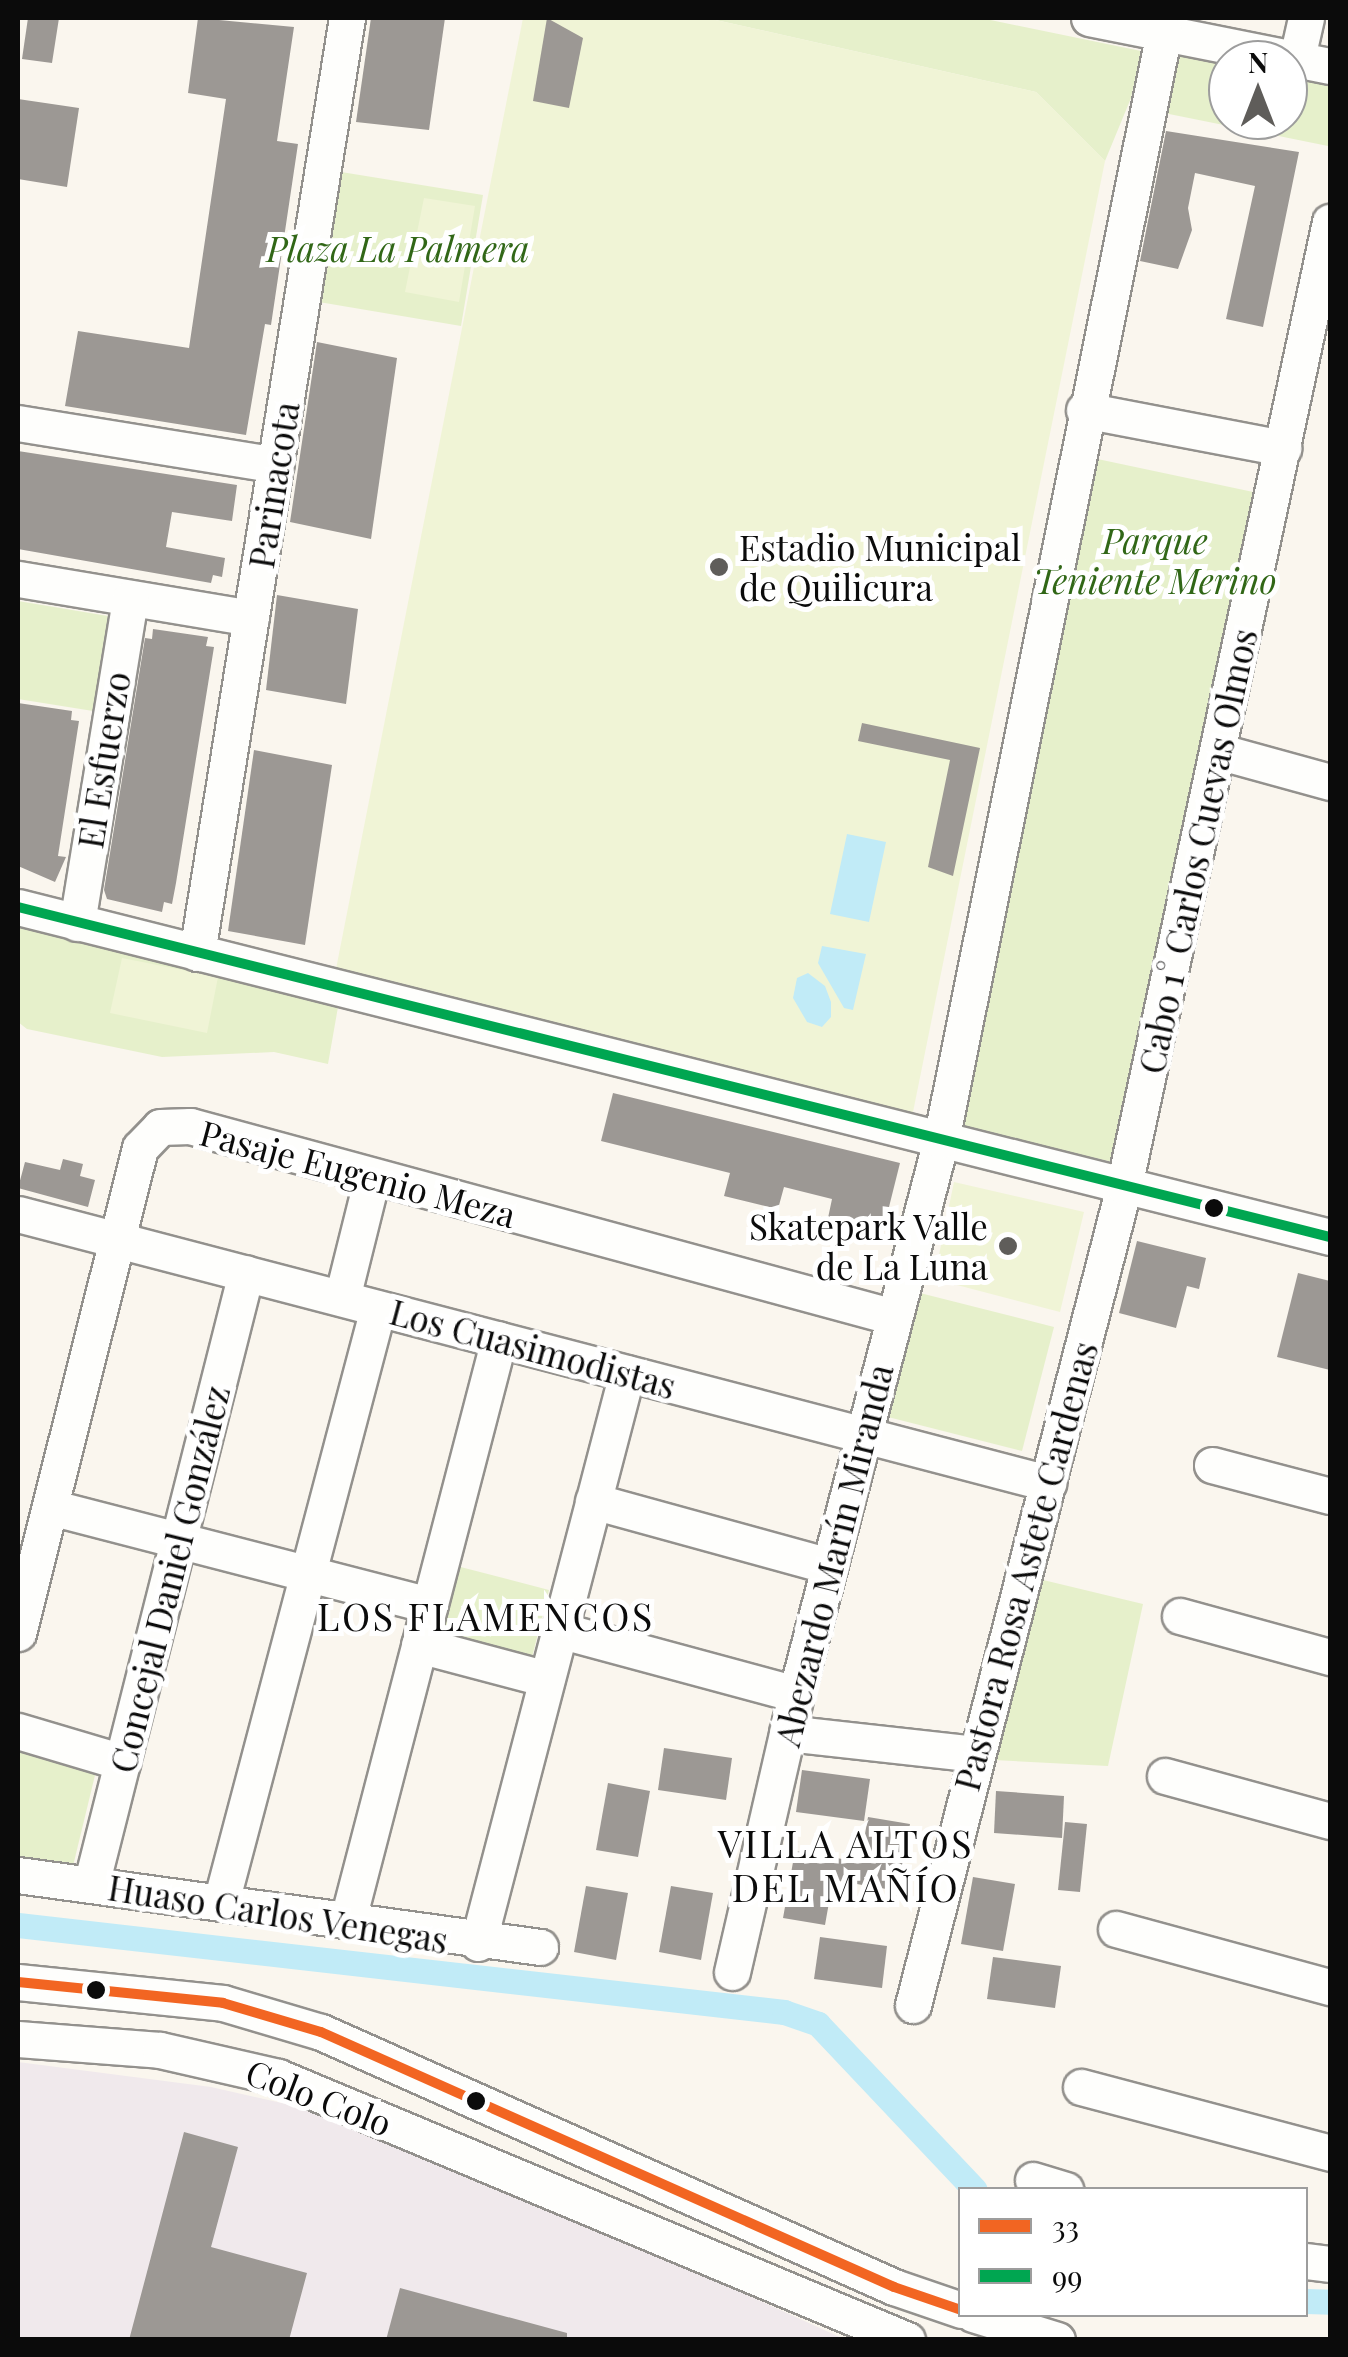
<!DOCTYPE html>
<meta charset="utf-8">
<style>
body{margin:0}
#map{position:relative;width:1348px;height:2357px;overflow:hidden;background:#faf6ee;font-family:"Playfair Display",serif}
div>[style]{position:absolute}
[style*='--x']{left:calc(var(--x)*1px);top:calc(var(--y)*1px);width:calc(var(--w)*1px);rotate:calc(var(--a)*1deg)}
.industrial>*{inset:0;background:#f0e9ec}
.green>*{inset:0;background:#e6f0cb}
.pitch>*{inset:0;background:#f0f4d6}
.water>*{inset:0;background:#c1ebf7}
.canal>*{height:25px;margin:-12.5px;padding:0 12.5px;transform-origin:12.5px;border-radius:12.5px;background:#c1ebf7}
.building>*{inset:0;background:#9c9894}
.roads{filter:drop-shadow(2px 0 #93918d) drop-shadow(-2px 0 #93918d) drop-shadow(0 2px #93918d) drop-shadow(0 -2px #93918d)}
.minor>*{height:35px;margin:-17.5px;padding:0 17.5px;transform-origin:17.5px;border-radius:17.5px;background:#fefefc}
.bus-1>*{height:10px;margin:-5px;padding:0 5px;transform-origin:5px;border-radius:5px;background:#f26522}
.bus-2>*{height:10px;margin:-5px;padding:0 5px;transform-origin:5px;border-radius:5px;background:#00a651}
.dots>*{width:28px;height:28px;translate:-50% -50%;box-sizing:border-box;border:5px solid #fff;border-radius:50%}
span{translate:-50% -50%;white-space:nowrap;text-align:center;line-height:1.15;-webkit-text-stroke:10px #fff;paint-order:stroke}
.park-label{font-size:35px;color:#316717;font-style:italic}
.street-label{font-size:35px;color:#0b0b0b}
.poi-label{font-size:35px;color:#0b0b0b}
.left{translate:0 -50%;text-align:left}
.right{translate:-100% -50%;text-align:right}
.neighbourhood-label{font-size:38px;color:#0b0b0b;letter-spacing:2.5px}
.frame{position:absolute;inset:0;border:20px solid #0b0b0b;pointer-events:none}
.legend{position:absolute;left:958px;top:2187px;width:350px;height:130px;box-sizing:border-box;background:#fff;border:2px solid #9d9d9d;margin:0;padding:12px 18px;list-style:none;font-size:30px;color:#0b0b0b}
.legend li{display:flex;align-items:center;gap:20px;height:50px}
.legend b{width:50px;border:2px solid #9d9d9d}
.north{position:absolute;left:1208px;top:40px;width:100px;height:100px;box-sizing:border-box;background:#fff;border:2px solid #9d9d9d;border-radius:50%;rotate:0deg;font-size:28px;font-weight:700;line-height:40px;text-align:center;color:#0b0b0b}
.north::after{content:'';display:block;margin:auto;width:35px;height:45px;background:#5f5d5a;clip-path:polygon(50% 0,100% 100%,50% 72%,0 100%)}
</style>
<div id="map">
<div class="industrial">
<div style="clip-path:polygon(18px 2062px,211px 2087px,366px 2122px,844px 2339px,18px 2339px)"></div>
</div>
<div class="green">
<div style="clip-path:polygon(707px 18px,981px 18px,1141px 51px,1131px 98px,1105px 161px,1036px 92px)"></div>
<div style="clip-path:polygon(1175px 54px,1228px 65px,1228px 120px,1288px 120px,1288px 77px,1330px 85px,1328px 146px,1164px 113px)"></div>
<div style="clip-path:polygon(335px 171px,483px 195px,461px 326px,313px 301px)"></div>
<div style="clip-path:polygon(1088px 457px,1258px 493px,1113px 1162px,951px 1126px)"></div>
<div style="clip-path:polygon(18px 601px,108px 616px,93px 711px,18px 699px)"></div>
<div style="clip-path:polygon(18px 923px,338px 1007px,328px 1064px,274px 1052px,162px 1057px,27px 1029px,18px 1022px)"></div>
<div style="clip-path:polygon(916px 1292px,1054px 1327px,1022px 1451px,884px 1416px)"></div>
<div style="clip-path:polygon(449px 1564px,549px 1590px,531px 1661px,431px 1636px)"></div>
<div style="clip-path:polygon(1039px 1579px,1143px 1604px,1108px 1766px,994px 1760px)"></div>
<div style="clip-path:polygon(18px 1752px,97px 1767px,73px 1866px,18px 1858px)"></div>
</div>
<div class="pitch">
<div style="clip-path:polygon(523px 18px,707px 18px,1036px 92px,1105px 161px,912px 1117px,335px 974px)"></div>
<div style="clip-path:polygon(424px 198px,475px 206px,459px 302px,405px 292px)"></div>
<div style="clip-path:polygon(122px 958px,218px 977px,207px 1033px,110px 1013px)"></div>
<div style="clip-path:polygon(954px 1182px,1084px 1212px,1060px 1312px,934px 1279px)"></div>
</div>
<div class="water">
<div style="clip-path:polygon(847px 834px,886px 842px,869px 922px,830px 914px)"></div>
<div style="clip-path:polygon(822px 946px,866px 954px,853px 1010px,844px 1008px,818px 963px)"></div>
<div style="clip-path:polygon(808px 973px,825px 986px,831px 1002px,831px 1017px,822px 1027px,807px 1022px,793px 998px,797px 978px)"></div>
</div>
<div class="canal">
<div style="--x:18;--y:1925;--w:771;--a:6.48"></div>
<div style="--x:784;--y:2012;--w:36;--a:19"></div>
<div style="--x:818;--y:2024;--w:228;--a:46.6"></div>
<div style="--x:1306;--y:2301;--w:24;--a:2"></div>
</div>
<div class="building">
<div style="clip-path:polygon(28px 18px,59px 18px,52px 63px,22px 59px)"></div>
<div style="clip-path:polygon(198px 18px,294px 27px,277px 141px,298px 144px,271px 325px,265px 324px,246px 435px,65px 406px,78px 331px,189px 348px,226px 99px,188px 93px)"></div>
<div style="clip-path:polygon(371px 18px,445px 18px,429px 130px,356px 122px)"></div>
<div style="clip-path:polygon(547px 18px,583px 38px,569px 108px,533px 101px)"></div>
<div style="clip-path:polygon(18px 99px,79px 108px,67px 187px,18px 179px)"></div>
<div style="clip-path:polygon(1166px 131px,1299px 152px,1263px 327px,1226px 319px,1255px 186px,1195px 173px,1188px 208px,1192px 230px,1178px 269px,1140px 261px)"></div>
<div style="clip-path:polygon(317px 342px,397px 358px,371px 539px,290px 522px)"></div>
<div style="clip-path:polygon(18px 451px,237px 485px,232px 521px,172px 512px,166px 547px,225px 558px,222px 577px,213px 575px,211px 583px,18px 549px)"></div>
<div style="clip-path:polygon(277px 595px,358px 609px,346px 704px,266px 690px)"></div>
<div style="clip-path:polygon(153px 629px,208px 637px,206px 646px,214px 647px,176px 883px,172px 904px,164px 902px,162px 912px,107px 899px,104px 890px,145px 638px,152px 639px)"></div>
<div style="clip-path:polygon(18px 703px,72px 711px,71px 720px,79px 721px,58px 856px,66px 857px,55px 882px,18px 866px)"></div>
<div style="clip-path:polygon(862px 723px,980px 748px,953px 876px,928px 867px,950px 760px,858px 741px)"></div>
<div style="clip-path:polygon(254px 750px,332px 765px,305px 945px,228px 931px)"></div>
<div style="clip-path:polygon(613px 1093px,900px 1163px,883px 1231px,828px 1218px,832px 1199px,784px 1187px,778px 1209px,724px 1196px,730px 1173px,601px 1141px)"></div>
<div style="clip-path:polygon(63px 1159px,83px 1164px,80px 1176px,95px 1180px,88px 1207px,18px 1188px,25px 1162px,60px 1170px)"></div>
<div style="clip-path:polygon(1137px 1241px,1206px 1258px,1199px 1289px,1187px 1286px,1176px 1328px,1119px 1313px)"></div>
<div style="clip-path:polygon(1298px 1273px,1330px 1281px,1330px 1370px,1277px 1357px)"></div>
<div style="clip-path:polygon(664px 1748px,732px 1758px,726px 1800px,658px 1790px)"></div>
<div style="clip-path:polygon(802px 1770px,870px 1779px,864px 1821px,796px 1812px)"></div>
<div style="clip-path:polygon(608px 1783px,650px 1791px,638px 1857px,596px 1850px)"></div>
<div style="clip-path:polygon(996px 1791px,1064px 1796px,1062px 1838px,994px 1833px)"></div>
<div style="clip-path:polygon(868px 1817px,910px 1824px,898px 1891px,833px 1880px,825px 1925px,783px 1918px,795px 1851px,860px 1862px)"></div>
<div style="clip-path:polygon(1065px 1822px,1087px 1824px,1080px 1892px,1058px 1890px)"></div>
<div style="clip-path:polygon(973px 1877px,1015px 1884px,1003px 1951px,961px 1944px)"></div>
<div style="clip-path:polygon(586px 1886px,628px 1893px,616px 1960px,574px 1952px)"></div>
<div style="clip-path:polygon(671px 1886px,713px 1893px,701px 1960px,659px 1952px)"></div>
<div style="clip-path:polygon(820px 1937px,887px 1946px,882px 1988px,814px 1979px)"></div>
<div style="clip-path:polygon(993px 1957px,1061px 1966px,1055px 2008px,987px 1999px)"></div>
<div style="clip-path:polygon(184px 2132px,238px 2147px,211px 2247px,307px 2273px,289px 2340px,129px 2340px)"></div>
<div style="clip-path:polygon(400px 2288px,567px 2333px,567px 2340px,386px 2340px)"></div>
</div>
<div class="roads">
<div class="minor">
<div style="--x:1089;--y:18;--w:246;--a:11.3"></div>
<div style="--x:1297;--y:58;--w:41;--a:-77.3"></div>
<div style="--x:1084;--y:410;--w:203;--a:10.8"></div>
<div style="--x:18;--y:423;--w:261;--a:9.2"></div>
<div style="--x:18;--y:579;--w:236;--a:9.5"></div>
<div style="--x:1221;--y:752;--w:113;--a:15.4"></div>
<div style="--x:18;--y:907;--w:1353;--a:14.12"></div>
<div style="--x:77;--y:923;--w:329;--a:-80.7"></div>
<div style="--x:197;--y:953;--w:947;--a:-80.89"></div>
<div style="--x:18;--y:1214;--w:1065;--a:14.64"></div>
<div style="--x:342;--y:1298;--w:124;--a:-76"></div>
<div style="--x:1212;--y:1465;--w:122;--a:14.7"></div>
<div style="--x:593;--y:1501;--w:245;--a:15.4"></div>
<div style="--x:50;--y:1507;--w:392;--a:14.5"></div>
<div style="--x:1180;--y:1616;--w:156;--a:15.3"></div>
<div style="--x:559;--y:1630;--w:245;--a:15.1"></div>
<div style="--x:18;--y:1633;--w:500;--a:-75.88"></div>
<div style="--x:140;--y:1148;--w:29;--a:-46"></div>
<div style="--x:160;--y:1127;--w:30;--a:-2"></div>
<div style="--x:190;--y:1126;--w:729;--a:15.18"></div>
<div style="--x:419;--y:1645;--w:132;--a:14.9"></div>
<div style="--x:18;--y:1731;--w:109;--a:16.6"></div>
<div style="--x:787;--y:1733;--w:190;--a:6.3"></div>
<div style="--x:1165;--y:1776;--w:171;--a:15.3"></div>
<div style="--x:18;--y:1875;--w:527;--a:7.85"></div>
<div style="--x:91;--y:1885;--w:631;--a:-75.79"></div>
<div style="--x:221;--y:1902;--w:614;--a:-75.19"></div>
<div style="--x:348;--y:1919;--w:599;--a:-75.41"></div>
<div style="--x:1116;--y:1929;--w:222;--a:15.2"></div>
<div style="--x:478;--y:1943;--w:589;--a:-75.35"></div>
<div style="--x:732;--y:1972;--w:285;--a:-77"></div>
<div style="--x:796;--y:1694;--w:573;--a:-75.33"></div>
<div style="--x:941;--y:1140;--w:1130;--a:-78.62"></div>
<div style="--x:18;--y:1982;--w:206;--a:5.8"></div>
<div style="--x:223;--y:2003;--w:102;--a:16.5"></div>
<div style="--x:321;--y:2032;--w:627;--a:23.99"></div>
<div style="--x:894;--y:2287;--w:71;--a:18.9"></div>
<div style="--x:913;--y:2005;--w:846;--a:-75.55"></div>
<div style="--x:1124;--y:1186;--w:986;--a:-77.94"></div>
<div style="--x:18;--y:2039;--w:142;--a:4.4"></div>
<div style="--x:160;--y:2050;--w:121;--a:12.9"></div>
<div style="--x:278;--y:2077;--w:682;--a:22.69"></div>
<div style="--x:1081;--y:2087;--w:258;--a:14.8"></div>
<div style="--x:1033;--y:2180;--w:34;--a:17"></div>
<div style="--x:1306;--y:2261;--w:24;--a:7"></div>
<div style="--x:973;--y:2314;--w:88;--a:17.2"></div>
</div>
</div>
<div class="bus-1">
<div style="--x:18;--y:1982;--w:206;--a:5.8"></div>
<div style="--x:223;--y:2003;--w:102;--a:16.5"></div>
<div style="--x:321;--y:2032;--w:627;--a:23.99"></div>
<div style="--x:894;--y:2287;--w:71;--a:18.9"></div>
</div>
<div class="bus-2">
<div style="--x:18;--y:907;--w:1353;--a:14.12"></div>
</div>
<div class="dots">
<div style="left:719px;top:567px;background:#5f5d5a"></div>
<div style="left:1214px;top:1208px;background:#0b0b0b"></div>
<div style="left:1008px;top:1246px;background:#5f5d5a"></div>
<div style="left:96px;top:1990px;background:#0b0b0b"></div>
<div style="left:476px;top:2101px;background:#0b0b0b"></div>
</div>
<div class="park-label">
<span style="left:398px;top:248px">Plaza La Palmera</span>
<span style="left:1155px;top:560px">Parque<br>Teniente Merino</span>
</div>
<div class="street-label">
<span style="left:273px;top:485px;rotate:-81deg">Parinacota</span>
<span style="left:103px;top:760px;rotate:-81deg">El Esfuerzo</span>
<span style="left:1197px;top:851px;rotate:-78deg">Cabo 1° Carlos Cuevas Olmos</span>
<span style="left:358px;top:1173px;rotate:15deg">Pasaje Eugenio Meza</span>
<span style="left:533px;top:1348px;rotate:15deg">Los Cuasimodistas</span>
<span style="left:833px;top:1555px;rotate:-76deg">Abezardo Marín Miranda</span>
<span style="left:1025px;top:1566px;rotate:-75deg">Pastora Rosa Astete Cardenas</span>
<span style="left:169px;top:1579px;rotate:-76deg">Concejal Daniel González</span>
<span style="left:278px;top:1913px;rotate:9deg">Huaso Carlos Venegas</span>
<span style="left:319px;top:2097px;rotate:21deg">Colo Colo</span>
</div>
<div class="poi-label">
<span class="left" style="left:739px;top:567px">Estadio Municipal<br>de Quilicura</span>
<span class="right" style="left:988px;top:1246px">Skatepark Valle<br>de La Luna</span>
</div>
<div class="neighbourhood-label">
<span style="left:486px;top:1616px">LOS FLAMENCOS</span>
<span style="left:846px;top:1865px">VILLA ALTOS<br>DEL MAÑÍO</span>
</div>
<div class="frame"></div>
<ul class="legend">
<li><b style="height:12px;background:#f26522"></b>33</li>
<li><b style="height:12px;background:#00a651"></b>99</li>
</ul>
<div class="north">N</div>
</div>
